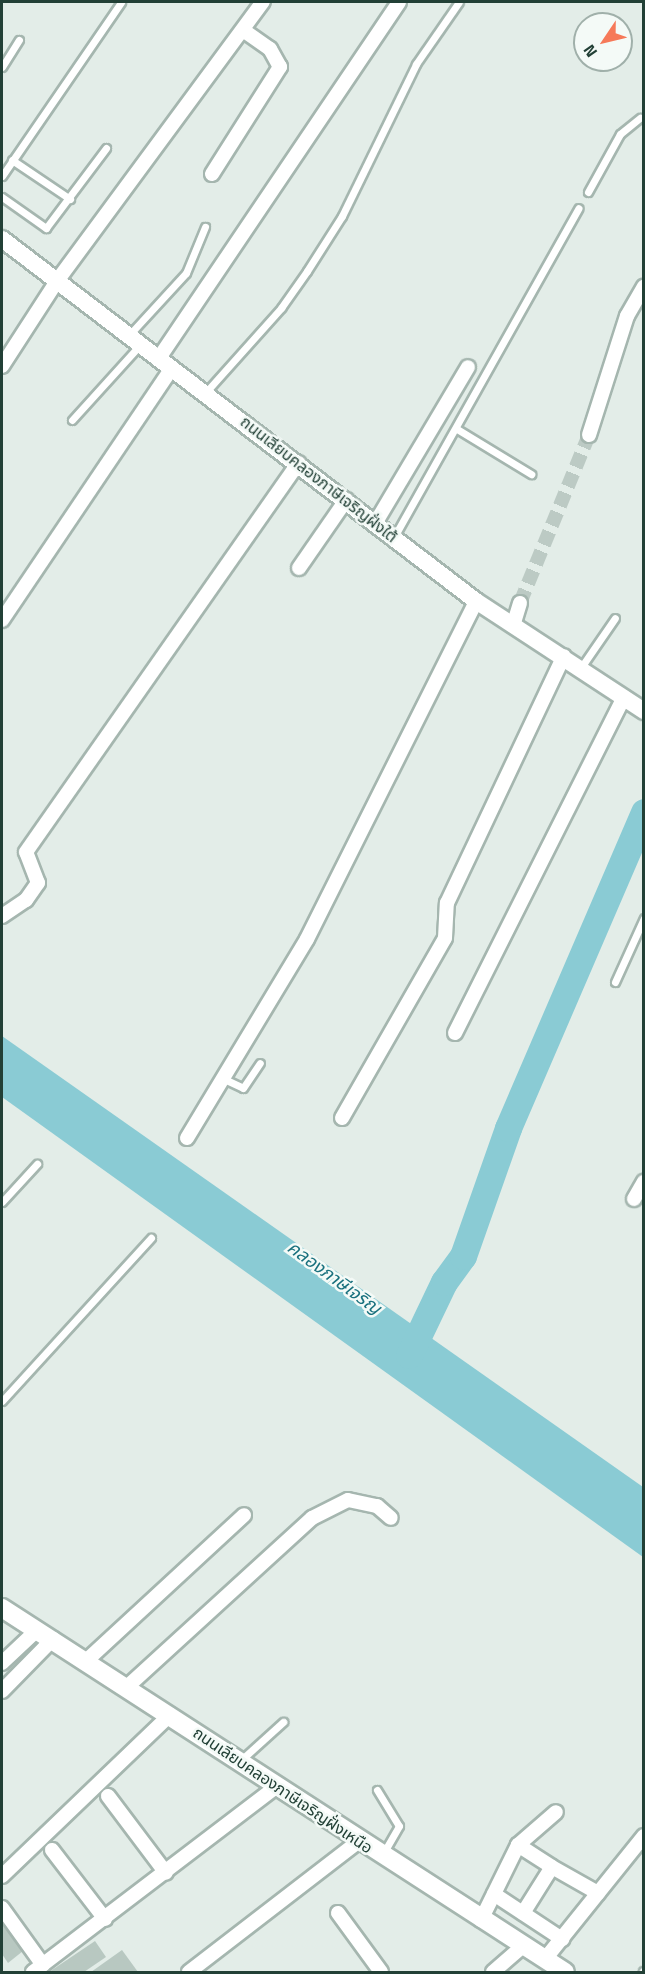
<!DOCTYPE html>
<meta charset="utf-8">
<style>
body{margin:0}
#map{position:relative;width:645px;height:1974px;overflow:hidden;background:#e3ede8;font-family:"Titillium Web","Noto Sans Thai",sans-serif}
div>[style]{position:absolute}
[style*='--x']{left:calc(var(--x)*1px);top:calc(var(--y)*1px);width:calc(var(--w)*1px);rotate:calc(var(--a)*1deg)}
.water>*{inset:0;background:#8acbd4}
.river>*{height:27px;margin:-13.5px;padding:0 13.5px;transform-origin:13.5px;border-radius:13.5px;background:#8acbd4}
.building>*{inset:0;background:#b8c8c1}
.minor-tunnel>*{height:14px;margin-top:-7px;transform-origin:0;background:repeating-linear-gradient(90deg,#bccac4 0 14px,transparent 0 21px)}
.roads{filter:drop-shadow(2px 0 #a5b6af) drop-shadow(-2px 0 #a5b6af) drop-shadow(0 2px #a5b6af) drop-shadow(0 -2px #a5b6af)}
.service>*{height:7px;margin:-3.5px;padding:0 3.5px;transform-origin:3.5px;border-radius:3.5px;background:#fff}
.minor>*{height:14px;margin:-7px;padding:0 7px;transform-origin:7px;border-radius:7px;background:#fff}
.tertiary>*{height:16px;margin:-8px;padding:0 8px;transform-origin:8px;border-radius:8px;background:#fff}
.secondary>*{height:18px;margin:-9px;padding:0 9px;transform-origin:9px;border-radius:9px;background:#fff}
span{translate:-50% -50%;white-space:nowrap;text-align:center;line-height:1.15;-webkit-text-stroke:5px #f4faf7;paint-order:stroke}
.street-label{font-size:16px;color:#224036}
.water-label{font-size:18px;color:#1a717e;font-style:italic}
.frame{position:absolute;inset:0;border:3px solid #224036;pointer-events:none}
.north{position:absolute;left:573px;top:12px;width:60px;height:60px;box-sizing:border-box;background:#f4faf7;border:2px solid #a0b0aa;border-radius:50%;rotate:235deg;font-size:16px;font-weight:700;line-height:24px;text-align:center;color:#224036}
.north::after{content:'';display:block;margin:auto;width:21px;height:27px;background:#f67959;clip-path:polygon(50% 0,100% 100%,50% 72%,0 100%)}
</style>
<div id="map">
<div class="water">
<div style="clip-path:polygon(2px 1036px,643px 1487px,643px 1557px,2px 1097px)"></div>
</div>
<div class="river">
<div style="--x:409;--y:1355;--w:81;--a:-64.4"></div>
<div style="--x:444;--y:1282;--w:32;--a:-54"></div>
<div style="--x:463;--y:1256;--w:136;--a:-70.6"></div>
<div style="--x:508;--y:1128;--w:344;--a:-66.7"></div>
</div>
<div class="building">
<div style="clip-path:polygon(2px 1922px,23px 1951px,8px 1963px,2px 1954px)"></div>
<div style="clip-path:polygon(95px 1941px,106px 1957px,84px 1972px,49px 1972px)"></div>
<div style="clip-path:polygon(122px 1950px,138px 1972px,91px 1972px)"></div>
</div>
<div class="minor-tunnel">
<div style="--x:520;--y:603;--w:182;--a:-67.7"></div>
</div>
<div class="roads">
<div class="service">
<div style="--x:2;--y:67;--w:32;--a:-58"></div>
<div style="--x:12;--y:160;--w:70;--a:33.9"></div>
<div style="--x:2;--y:176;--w:211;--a:-55.6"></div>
<div style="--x:588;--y:192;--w:66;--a:-61.1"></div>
<div style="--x:620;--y:134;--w:26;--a:-39"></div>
<div style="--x:2;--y:197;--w:54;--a:35.2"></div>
<div style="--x:46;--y:228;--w:100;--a:-53.1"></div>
<div style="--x:129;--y:335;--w:84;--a:-47.4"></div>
<div style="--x:186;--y:273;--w:50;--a:-67.6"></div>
<div style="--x:206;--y:392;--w:113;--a:-48.2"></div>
<div style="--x:281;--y:308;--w:45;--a:-54.9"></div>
<div style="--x:307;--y:271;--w:65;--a:-57.5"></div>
<div style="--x:342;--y:216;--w:169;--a:-64"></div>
<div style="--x:416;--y:64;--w:75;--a:-55.3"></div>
<div style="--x:72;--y:420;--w:103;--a:-47.8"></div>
<div style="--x:457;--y:429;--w:87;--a:31.3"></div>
<div style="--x:394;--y:537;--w:377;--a:-60.7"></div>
<div style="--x:582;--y:666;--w:58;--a:-55.5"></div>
<div style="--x:615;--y:982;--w:70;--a:-65.6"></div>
<div style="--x:222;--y:1078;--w:23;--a:25"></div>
<div style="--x:243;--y:1088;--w:30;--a:-56"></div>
<div style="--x:2;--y:1202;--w:52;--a:-47.4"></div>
<div style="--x:2;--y:1401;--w:221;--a:-47.6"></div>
<div style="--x:241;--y:1760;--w:57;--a:-42.1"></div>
<div style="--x:377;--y:1790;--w:42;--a:58.6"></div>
<div style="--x:399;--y:1826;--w:32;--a:120"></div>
<div style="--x:643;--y:1971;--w:1;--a:45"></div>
</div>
<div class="minor">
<div style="--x:212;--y:174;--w:127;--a:-57.6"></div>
<div style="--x:280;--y:67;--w:21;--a:-119"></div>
<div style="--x:270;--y:49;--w:33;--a:-145"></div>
<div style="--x:159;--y:358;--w:429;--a:-56"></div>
<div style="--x:2;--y:366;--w:101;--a:-57.1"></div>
<div style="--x:57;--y:281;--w:347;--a:-53.6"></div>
<div style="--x:589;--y:435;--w:125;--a:-72.3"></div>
<div style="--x:627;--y:316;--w:34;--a:-60"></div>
<div style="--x:376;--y:522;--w:180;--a:-59.3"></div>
<div style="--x:299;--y:568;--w:83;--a:-55.3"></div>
<div style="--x:2;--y:620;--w:304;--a:-56"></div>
<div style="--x:513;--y:626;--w:24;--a:-73"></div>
<div style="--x:2;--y:916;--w:29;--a:-34"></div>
<div style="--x:26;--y:900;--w:21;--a:-55"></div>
<div style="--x:38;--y:883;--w:33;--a:-111"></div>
<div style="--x:26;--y:852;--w:475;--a:-55"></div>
<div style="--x:455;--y:1033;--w:376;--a:-63.3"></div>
<div style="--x:342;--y:1118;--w:207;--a:-60.2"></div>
<div style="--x:445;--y:938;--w:35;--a:-87"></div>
<div style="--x:447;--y:903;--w:273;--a:-64.7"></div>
<div style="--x:187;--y:1138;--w:232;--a:-58.9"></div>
<div style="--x:307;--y:939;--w:378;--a:-63.4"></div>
<div style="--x:634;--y:1199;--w:20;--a:-60"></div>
<div style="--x:86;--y:1661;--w:215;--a:-42.7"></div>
<div style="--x:2;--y:1663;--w:48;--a:-43.3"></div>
<div style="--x:128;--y:1686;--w:249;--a:-42.4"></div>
<div style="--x:312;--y:1518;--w:40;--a:-26.6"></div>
<div style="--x:348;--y:1500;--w:30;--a:12"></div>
<div style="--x:377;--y:1506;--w:18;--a:41"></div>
<div style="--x:2;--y:1691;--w:73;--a:-45.6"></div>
<div style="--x:108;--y:1796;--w:96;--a:53"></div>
<div style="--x:518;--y:1845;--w:40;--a:32.9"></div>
<div style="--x:52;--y:1850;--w:87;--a:52.5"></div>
<div style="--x:2;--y:1876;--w:233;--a:-43.8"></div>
<div style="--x:494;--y:1894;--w:82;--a:33.5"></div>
<div style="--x:2;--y:1908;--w:70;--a:54.3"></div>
<div style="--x:338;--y:1913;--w:73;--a:53.9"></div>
<div style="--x:523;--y:1913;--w:54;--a:-57.8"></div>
<div style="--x:552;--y:1867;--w:53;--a:29.5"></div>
<div style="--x:481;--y:1920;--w:84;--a:-63.7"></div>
<div style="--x:518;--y:1845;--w:50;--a:-41"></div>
<div style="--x:545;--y:1959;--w:158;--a:-51.2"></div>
<div style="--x:33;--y:1972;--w:307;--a:-37.3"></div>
<div style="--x:189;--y:1972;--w:213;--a:-37.6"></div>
<div style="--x:493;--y:1972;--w:40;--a:-41"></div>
</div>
<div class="tertiary">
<div style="--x:2;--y:239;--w:596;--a:37.37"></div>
<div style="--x:476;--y:601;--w:201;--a:33.2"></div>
</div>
<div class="secondary">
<div style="--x:2;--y:1608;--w:670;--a:32.88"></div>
</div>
</div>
<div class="street-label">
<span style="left:319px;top:479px;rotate:38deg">ถนนเลียบคลองภาษีเจริญฝั่งใต้</span>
<span style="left:283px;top:1790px;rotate:34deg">ถนนเลียบคลองภาษีเจริญฝั่งเหนือ</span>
</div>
<div class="water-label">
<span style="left:334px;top:1278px;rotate:36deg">คลองภาษีเจริญ</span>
</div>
<div class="frame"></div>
<div class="north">N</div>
</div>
